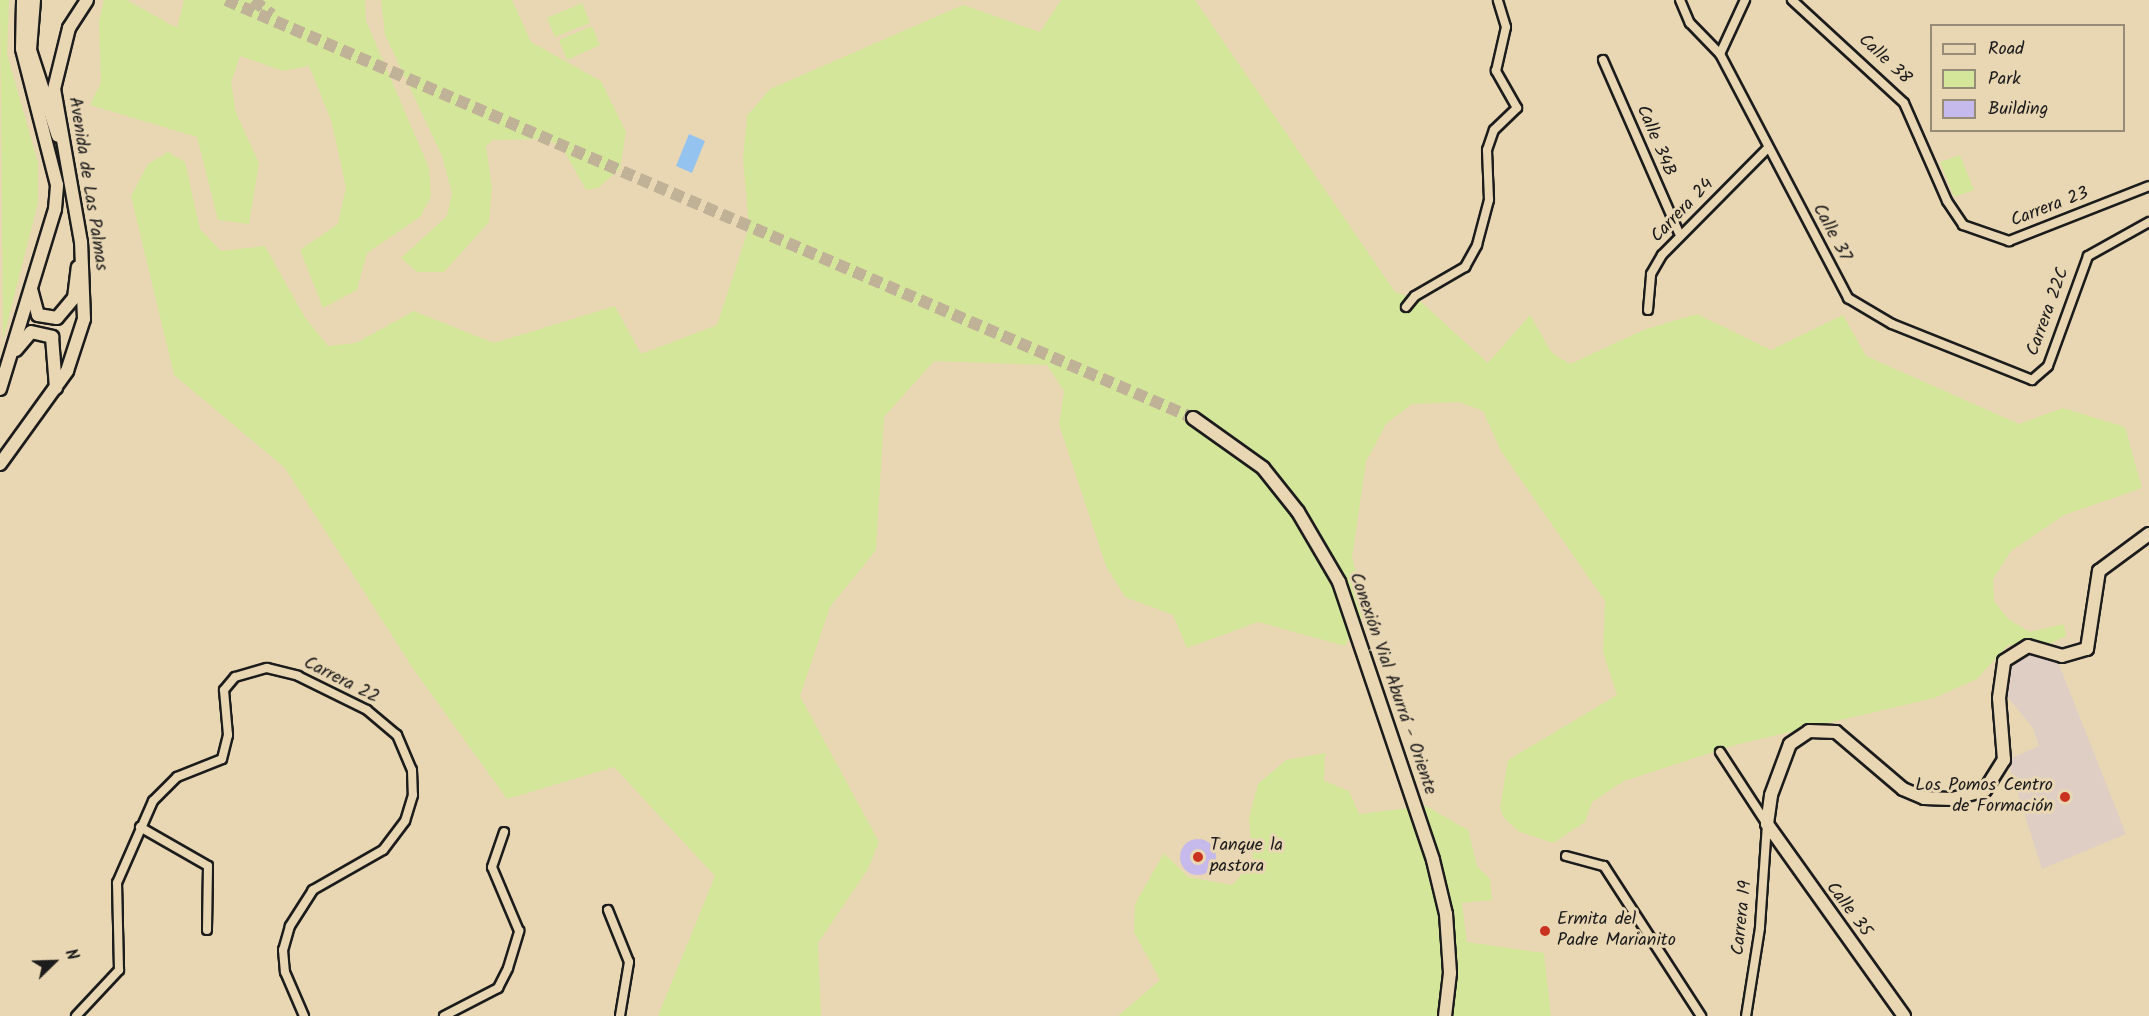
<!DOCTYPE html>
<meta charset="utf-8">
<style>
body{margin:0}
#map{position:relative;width:2149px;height:1016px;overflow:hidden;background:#e9d7b4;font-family:Kalam,sans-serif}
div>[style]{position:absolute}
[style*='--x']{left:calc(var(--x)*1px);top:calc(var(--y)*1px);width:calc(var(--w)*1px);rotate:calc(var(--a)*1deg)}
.built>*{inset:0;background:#decec4}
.green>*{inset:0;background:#d4e69a}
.water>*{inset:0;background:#94c3ef}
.building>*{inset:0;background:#c6b9eb}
.round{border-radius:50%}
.primary-tunnel>*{height:12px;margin-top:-6px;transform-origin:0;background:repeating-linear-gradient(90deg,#c0b296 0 12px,transparent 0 18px)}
.roads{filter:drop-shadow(2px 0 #1c1c1c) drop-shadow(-2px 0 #1c1c1c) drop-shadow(0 2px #1c1c1c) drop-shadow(0 -2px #1c1c1c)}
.street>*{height:8px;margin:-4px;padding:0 4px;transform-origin:4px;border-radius:4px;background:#e9d7b4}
.secondary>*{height:12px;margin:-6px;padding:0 6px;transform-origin:6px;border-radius:6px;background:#e9d7b4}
.primary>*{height:12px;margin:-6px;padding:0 6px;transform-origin:6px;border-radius:6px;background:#e9d7b4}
.dots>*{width:16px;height:16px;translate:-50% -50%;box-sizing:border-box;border:3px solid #e9d7b4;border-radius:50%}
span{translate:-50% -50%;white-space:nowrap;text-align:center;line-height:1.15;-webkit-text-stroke:6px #e9d7b4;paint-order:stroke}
.street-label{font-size:18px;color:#1c1c1c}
.poi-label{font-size:18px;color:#1c1c1c}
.right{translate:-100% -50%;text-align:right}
.left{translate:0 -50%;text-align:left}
.legend{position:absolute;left:1930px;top:24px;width:195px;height:108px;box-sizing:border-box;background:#e9d7b4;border:2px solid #978c77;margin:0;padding:8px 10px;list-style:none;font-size:18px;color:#1c1c1c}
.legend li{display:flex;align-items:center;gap:12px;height:30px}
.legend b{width:30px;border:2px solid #978c77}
.north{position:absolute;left:24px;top:932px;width:60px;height:60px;-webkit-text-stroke:4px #e9d7b4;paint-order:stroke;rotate:67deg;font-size:16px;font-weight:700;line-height:24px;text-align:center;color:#1c1c1c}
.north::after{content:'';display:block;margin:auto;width:21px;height:27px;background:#1c1c1c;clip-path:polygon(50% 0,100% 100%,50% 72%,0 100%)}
</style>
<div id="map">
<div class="built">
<div style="clip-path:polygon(2026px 654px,2058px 662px,2126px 834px,2042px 869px,2007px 760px,2039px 746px,2033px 728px,2002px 690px,2008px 663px)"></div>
</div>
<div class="green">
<div style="clip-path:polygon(0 0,9px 0,7px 54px,38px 163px,38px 202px,3px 340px)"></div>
<div style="clip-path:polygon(104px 0,127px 0,177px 28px,184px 0,365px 0,366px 21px,429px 168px,431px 197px,420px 217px,367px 253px,357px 290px,323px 308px,300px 250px,338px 224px,346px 187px,331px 120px,309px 66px,283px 71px,240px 56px,231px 82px,236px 113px,259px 163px,249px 224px,218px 220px,197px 137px,90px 105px,101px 83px,99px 21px)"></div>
<div style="clip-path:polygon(381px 0,512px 0,531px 42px,601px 81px,626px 132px,620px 169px,598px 188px,586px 190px,561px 145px,542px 139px,493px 140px,486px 146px,492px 188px,489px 222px,444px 272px,417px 272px,401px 258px,447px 216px,452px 193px,442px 156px,385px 35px)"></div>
<div style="clip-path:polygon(1061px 0,1195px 0,1395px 292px,1420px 301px,1488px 363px,1530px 315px,1552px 353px,1570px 364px,1646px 329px,1697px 314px,1771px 350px,1843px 315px,1866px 356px,2019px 424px,2063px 408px,2125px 427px,2142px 488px,2064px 515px,2011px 551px,1993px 579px,1994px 601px,2008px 619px,2030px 632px,2064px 624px,2066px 636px,2048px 645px,2008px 645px,1977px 679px,1934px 698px,1735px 745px,1624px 781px,1592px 802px,1585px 822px,1553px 843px,1518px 831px,1504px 818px,1500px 808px,1508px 760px,1617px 695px,1603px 652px,1605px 601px,1501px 451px,1483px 411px,1459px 402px,1412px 404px,1386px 424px,1366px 462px,1352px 558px,1367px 608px,1345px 646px,1258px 622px,1187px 648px,1173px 615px,1125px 597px,1106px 566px,1059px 424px,1064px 391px,1047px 365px,934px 361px,884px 417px,876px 550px,830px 607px,800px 696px,879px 842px,868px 869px,818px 943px,821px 1016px,658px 1016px,715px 876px,614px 767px,507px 799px,414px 670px,285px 468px,174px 375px,131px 196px,148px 164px,168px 152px,185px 162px,200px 229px,221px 251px,265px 246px,304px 316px,328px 346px,356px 343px,414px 311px,494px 343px,615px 306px,641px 354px,717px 325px,749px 227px,743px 159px,747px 116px,770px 89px,963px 5px,1040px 32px)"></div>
<div style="clip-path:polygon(582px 3px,590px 23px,555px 37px,547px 18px)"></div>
<div style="clip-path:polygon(592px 26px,600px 45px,567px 60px,559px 40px)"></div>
<div style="clip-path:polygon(1960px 155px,1974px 190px,1954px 197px,1940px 162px)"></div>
<div style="clip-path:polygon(1325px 753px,1324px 781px,1349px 791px,1359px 814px,1426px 806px,1468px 830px,1477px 866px,1490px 879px,1492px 900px,1462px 903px,1467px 942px,1544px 953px,1551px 1016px,1118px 1016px,1160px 980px,1134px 932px,1135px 904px,1164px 853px,1188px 877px,1232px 885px,1253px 862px,1249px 818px,1258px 784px,1286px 760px)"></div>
</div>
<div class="water">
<div style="clip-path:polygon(689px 134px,705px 141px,692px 173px,676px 166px)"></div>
</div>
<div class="building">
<div class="round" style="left:1180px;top:839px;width:36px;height:36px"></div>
</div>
<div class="primary-tunnel">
<div style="--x:226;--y:0;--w:1053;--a:23.38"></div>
<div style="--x:253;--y:0;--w:24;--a:38"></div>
</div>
<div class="roads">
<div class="street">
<div style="--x:1680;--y:0;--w:25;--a:67"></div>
<div style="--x:1690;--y:23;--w:43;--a:45.9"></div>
<div style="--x:1720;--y:54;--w:276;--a:62.3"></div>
<div style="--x:1848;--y:298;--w:51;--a:30.6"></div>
<div style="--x:1892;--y:324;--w:151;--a:21.8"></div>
<div style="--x:2032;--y:380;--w:21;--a:-41"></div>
<div style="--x:2048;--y:366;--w:117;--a:-70"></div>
<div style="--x:2088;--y:256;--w:70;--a:-29.1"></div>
<div style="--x:1792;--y:0;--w:152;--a:42.6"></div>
<div style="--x:1904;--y:103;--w:107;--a:66.3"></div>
<div style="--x:1947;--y:201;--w:29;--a:56"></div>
<div style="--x:1963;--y:225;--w:49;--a:19.2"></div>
<div style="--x:2009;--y:241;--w:150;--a:-21.4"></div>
<div style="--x:1720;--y:54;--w:60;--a:-65.2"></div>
<div style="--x:1603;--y:60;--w:189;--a:66.3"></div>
<div style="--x:1406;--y:307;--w:14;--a:-51"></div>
<div style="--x:1415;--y:296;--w:58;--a:-30.1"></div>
<div style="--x:1465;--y:267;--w:25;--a:-61"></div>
<div style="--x:1477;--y:245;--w:47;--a:-75.1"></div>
<div style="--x:1489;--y:200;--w:50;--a:-92.3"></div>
<div style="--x:1487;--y:150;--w:21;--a:-71"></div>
<div style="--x:1494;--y:130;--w:32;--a:-44"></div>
<div style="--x:1517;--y:108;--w:43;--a:-119.6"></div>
<div style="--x:1496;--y:71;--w:45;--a:-77.2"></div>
<div style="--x:1506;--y:27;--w:28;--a:-107"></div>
<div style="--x:1648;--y:310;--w:36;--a:-85"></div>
<div style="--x:1651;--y:274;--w:22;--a:-60"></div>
<div style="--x:1662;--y:255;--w:151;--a:-45.3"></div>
<div style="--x:1720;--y:752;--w:86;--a:56.9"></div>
<div style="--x:1767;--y:824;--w:104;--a:93.9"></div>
<div style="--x:1760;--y:928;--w:89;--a:99"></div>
<div style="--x:140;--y:827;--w:78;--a:29.8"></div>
<div style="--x:208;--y:866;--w:64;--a:90.9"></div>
<div style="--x:1566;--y:856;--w:39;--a:15"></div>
<div style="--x:1604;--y:866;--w:179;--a:57.1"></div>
<div style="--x:608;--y:910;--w:56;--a:68"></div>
<div style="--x:629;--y:962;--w:55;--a:99.5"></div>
<div style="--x:76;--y:1016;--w:63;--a:-46.9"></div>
<div style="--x:119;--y:970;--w:87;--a:-91.3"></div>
<div style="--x:117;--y:883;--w:90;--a:-66.3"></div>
<div style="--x:153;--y:801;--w:34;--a:-45"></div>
<div style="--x:177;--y:777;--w:48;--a:-21.8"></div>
<div style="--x:222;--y:759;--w:25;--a:-76"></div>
<div style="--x:228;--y:735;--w:45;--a:-95.1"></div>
<div style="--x:224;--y:690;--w:17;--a:-50"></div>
<div style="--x:235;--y:677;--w:33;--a:-16"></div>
<div style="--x:267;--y:668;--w:32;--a:14"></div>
<div style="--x:298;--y:676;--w:77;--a:26.2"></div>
<div style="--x:367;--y:710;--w:39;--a:40"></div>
<div style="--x:397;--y:735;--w:38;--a:67"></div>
<div style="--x:412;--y:770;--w:25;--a:88"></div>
<div style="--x:413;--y:795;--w:27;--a:107"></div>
<div style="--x:405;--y:821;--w:36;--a:127"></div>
<div style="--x:383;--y:850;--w:81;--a:150.3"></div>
<div style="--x:313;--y:890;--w:43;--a:122.6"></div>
<div style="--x:290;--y:926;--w:25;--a:106"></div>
<div style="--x:283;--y:950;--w:22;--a:85"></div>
<div style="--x:285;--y:972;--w:48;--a:66.6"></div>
<div style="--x:444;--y:1016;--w:61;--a:-27.4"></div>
<div style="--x:498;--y:988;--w:22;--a:-63"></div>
<div style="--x:508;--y:968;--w:39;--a:-73"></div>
<div style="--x:519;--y:931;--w:69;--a:-112.9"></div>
<div style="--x:492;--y:867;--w:37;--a:-71"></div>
</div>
<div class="secondary">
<div style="--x:1904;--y:1016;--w:236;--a:-125.5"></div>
<div style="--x:1767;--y:824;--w:29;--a:-82"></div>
<div style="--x:1771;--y:795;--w:54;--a:-69.6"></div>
<div style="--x:1790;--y:744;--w:23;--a:-34"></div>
<div style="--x:1809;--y:731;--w:27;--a:2"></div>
<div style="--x:1836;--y:732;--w:88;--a:40.4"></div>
<div style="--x:1903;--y:789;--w:23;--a:23"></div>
<div style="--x:1924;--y:798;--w:28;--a:2"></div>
<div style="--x:1952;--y:799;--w:34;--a:-15"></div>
<div style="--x:1985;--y:790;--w:36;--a:-58"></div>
<div style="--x:2004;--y:760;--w:62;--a:-94.6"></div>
<div style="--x:1999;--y:698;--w:37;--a:-82"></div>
<div style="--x:2004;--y:661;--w:28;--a:-32"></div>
<div style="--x:2028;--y:646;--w:35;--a:16"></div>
<div style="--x:2062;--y:656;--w:26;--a:-16"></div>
<div style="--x:2087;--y:649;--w:79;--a:-81.3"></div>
<div style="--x:2099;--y:571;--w:62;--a:-36.5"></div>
</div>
<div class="primary">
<div style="--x:34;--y:0;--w:50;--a:94.6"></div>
<div style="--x:30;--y:50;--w:90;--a:72"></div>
<div style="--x:31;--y:289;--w:27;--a:75"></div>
<div style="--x:38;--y:315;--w:19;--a:9"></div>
<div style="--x:57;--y:318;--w:26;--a:-50"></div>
<div style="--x:74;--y:298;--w:31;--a:-83"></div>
<div style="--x:16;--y:350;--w:23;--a:-50"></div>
<div style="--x:31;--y:332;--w:22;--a:13"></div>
<div style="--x:52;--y:337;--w:51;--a:85.5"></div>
<div style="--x:0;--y:389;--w:188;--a:-73"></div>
<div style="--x:55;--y:209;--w:24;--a:-85"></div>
<div style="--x:57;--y:185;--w:140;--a:-104.4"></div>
<div style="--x:22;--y:49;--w:49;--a:-88.8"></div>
<div style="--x:1193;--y:418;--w:86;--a:35.5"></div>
<div style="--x:1263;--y:468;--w:56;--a:51.5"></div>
<div style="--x:1298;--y:512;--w:81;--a:59.6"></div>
<div style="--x:1339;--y:582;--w:293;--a:71.3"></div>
<div style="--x:1433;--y:860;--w:56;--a:76.5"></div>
<div style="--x:1446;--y:914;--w:59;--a:86.1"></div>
<div style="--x:1450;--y:973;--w:43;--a:96.6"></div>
<div style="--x:0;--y:464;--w:115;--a:-54.2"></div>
<div style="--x:67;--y:371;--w:55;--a:-71.9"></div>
<div style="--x:84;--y:319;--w:77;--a:-92.2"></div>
<div style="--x:81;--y:242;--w:155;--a:-100"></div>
<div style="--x:54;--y:89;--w:63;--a:-76.2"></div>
<div style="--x:69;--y:28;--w:33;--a:-57"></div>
</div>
</div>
<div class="dots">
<div style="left:2065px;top:797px;background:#c8321e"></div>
<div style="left:1198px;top:857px;background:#c8321e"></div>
<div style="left:1545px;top:931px;background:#c8321e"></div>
</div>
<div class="street-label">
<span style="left:1884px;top:60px;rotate:43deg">Calle 38</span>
<span style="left:1655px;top:141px;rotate:67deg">Calle 34B</span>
<span style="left:87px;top:184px;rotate:81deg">Avenida de Las Palmas</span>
<span style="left:2050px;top:208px;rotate:-21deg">Carrera 23</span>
<span style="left:1683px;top:211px;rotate:-46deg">Carrera 24</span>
<span style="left:1831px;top:233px;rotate:62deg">Calle 37</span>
<span style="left:2049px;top:312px;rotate:-70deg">Carrera 22C</span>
<span style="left:341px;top:681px;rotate:27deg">Carrera 22</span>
<span style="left:1392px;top:684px;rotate:71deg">Conexión Vial Aburrá - Oriente</span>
<span style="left:1848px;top:910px;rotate:53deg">Calle 35</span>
<span style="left:1743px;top:918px;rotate:-84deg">Carrera 19</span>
</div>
<div class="poi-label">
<span class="right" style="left:2053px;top:797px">Los Pomos Centro<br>de Formación</span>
<span class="left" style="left:1210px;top:857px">Tanque la<br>pastora</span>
<span class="left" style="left:1557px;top:931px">Ermita del<br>Padre Marianito</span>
</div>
<ul class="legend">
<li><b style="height:8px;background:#e9d7b4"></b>Road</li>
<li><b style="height:16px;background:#d4e69a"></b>Park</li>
<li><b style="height:16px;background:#c6b9eb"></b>Building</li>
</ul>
<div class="north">N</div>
</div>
